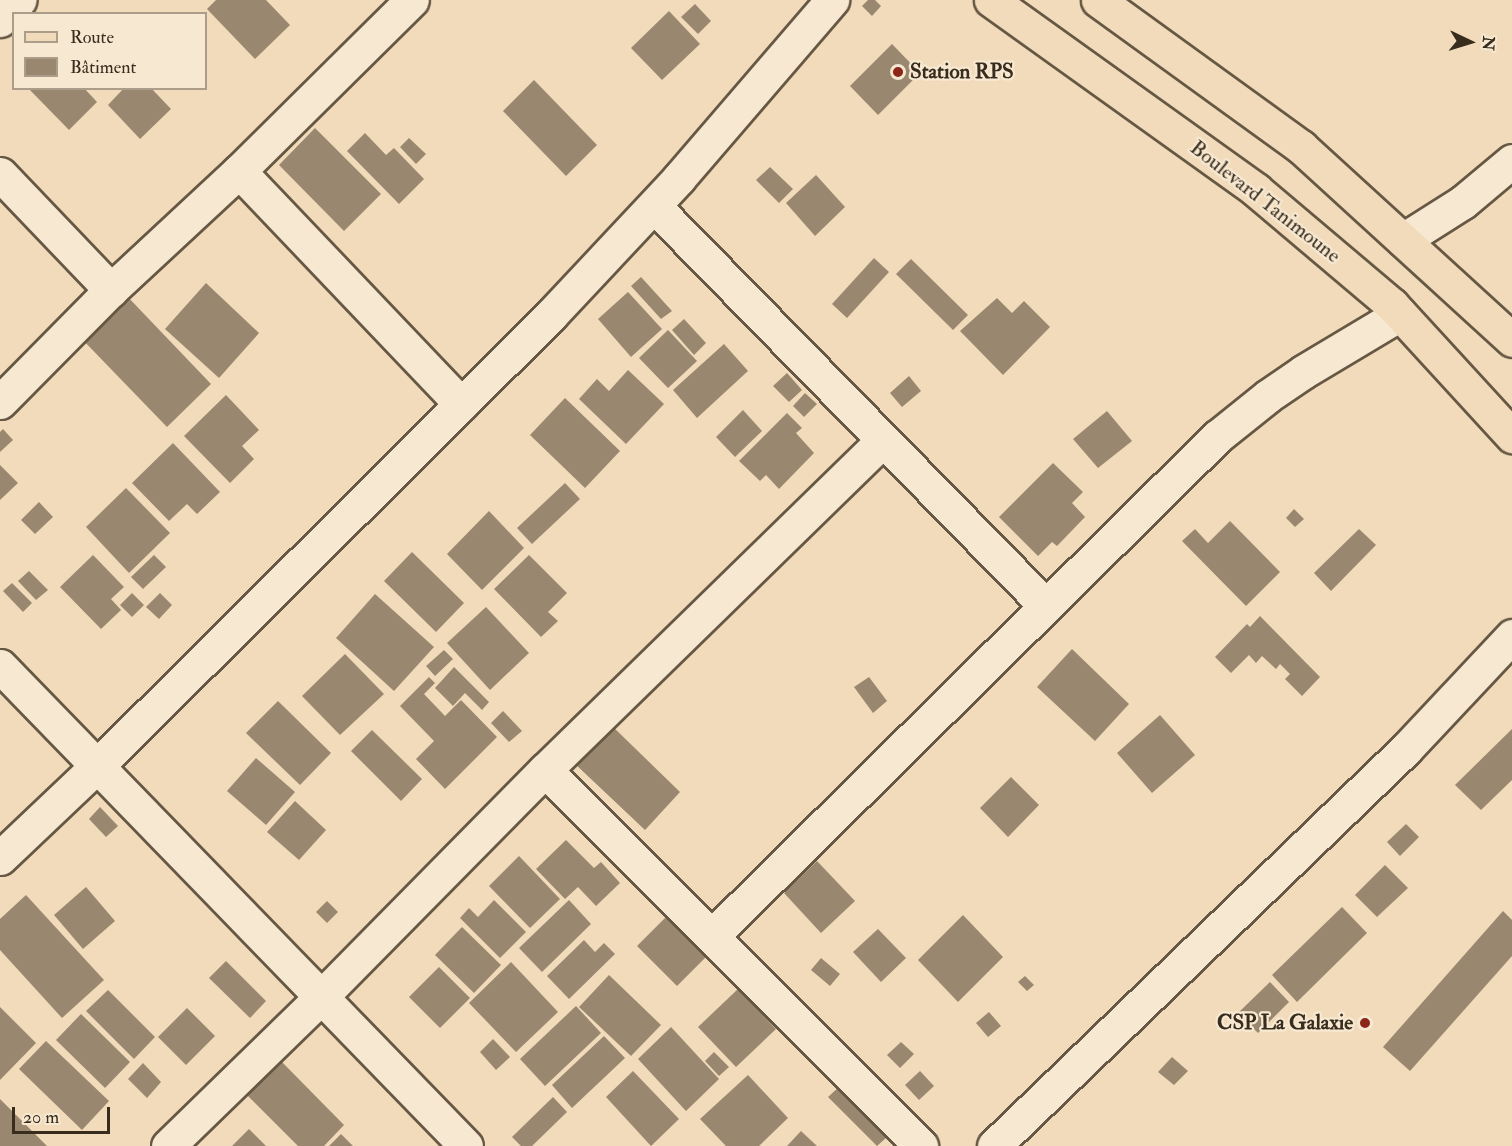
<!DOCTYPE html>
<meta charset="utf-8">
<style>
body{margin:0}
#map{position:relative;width:1512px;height:1146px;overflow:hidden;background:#f2dbba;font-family:"IM FELL Double Pica",serif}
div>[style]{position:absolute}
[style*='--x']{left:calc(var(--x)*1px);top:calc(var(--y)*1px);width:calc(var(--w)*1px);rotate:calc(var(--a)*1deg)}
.building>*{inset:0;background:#99876f}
.roads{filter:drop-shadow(2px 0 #665844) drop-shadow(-2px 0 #665844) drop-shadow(0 2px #665844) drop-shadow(0 -2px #665844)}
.street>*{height:33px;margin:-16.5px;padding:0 16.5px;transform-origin:16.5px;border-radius:16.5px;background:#f7e8d2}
.primary>*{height:33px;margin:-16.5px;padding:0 16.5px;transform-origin:16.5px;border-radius:16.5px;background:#f2dbba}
.dots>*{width:16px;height:16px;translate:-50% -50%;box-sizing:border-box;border:3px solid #f7e8d2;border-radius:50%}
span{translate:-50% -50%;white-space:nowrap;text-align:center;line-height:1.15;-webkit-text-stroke:4.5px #f7e8d2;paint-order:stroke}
.poi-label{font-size:21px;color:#382c1d;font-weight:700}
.left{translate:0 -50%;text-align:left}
.right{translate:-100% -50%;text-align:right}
.street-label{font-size:21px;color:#382c1d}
.legend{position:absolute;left:12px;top:12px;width:195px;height:78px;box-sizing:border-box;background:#f7e8d2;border:2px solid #ab9d8a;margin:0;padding:8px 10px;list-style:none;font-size:18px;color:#382c1d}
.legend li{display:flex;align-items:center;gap:12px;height:30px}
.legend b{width:30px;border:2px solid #ab9d8a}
.north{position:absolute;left:1440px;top:12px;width:60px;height:60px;-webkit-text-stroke:4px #f7e8d2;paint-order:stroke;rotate:94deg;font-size:16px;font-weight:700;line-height:24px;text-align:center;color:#382c1d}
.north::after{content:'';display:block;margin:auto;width:21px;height:27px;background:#382c1d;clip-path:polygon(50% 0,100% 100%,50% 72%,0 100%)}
.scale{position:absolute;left:12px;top:1107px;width:98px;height:27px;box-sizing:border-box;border:3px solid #382c1d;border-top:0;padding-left:8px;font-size:18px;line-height:21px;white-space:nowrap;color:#382c1d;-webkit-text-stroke:4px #f7e8d2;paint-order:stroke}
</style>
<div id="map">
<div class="building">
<div style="clip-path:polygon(216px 0,266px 0,290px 25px,255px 59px,207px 9px)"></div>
<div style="clip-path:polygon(868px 0,875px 0,881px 6px,872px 16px,862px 6px)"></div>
<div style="clip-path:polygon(695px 4px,711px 21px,698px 34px,681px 17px)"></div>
<div style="clip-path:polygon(669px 11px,700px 44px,662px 80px,631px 48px)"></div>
<div style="clip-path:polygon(892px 44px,920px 73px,878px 115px,850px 86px)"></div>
<div style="clip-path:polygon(534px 80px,597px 145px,566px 176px,503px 111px)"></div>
<div style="clip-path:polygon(28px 88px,84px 88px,97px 102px,69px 130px)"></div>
<div style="clip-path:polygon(124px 88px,151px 88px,171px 109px,140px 139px,108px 105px)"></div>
<div style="clip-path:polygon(315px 128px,381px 194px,344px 231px,279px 165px)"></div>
<div style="clip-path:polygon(365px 133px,386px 155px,394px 148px,424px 179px,399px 204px,347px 151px)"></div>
<div style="clip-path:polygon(409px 138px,426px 154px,416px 164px,400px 147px)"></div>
<div style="clip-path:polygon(770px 167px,793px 189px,779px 203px,756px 180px)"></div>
<div style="clip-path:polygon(816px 175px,845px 207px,815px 236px,786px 203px)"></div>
<div style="clip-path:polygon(874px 258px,889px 272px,847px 318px,832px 304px)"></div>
<div style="clip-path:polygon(911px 259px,968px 315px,953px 330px,896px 274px)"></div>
<div style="clip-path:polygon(641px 277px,672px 311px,661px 319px,631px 286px)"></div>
<div style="clip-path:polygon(206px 283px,259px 333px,219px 378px,165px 329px)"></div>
<div style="clip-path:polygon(628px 292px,662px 329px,631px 357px,598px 319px)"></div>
<div style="clip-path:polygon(124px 293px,211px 384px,167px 427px,79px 336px)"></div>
<div style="clip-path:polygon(997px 298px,1012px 313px,1024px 301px,1050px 327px,1003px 375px,960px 331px)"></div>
<div style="clip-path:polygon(684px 319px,706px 343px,694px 355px,672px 330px)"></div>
<div style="clip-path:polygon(668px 330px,697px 361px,668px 388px,639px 358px)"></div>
<div style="clip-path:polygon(724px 344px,748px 371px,697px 418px,673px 390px)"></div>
<div style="clip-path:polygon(628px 370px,664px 404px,626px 444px,579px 399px,597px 379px,609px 391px)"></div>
<div style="clip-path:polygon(787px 373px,802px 390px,789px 402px,773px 386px)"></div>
<div style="clip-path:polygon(909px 376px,921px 391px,902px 407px,890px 393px)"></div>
<div style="clip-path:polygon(805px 393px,817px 404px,804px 417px,793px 406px)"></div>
<div style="clip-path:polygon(226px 395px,259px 430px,242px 446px,254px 459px,230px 483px,184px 436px)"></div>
<div style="clip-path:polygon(565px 398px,620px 451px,585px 488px,530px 435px)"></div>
<div style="clip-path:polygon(743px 410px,762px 431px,735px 457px,716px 437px)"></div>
<div style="clip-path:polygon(1107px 411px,1132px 441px,1098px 468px,1073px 439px)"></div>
<div style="clip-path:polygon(787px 413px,802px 428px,796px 433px,814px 453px,779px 489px,766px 475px,760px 481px,739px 461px)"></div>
<div style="clip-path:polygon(3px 429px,13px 440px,0 452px,0 432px)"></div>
<div style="clip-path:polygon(173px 443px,220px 492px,197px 514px,187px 504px,169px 521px,132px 483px)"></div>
<div style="clip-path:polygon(1053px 463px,1083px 492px,1072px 503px,1085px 517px,1057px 546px,1052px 542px,1038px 556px,999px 517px)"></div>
<div style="clip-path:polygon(0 465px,18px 483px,0 500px)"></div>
<div style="clip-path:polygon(565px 483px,580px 499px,532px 544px,517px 528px)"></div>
<div style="clip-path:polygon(126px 488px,170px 533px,129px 573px,86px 527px)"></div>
<div style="clip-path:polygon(39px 502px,53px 517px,35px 534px,21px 520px)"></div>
<div style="clip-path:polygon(1294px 509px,1304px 519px,1295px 527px,1286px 518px)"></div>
<div style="clip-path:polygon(489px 511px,524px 548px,482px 590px,447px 554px)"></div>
<div style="clip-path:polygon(1230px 521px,1280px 572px,1246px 606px,1182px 541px,1195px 529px,1208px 543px)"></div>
<div style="clip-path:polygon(1359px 529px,1376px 545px,1331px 591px,1314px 573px)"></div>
<div style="clip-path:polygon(412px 552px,464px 603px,436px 632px,384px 581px)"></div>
<div style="clip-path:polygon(93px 555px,124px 587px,111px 599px,121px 610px,101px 629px,60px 587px)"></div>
<div style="clip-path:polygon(154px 555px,166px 567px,143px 589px,131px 577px)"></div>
<div style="clip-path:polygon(529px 555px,567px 593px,548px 612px,558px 621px,541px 637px,494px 589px)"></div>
<div style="clip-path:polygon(29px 571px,48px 590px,36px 600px,18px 581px)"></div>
<div style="clip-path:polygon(12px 583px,32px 603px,23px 612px,3px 591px)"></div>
<div style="clip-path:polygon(132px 593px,144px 605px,132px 617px,120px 605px)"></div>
<div style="clip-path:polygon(160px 593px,172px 605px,159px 619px,146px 607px)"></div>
<div style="clip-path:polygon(375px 594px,434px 647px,394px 691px,336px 638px)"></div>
<div style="clip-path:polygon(486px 607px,529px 653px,490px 690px,447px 643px)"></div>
<div style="clip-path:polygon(1260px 616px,1320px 677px,1302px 696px,1285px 679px,1290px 674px,1280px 664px,1276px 669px,1262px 656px,1256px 663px,1249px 655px,1231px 673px,1215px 657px,1247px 624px,1250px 627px)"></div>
<div style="clip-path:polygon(1072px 649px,1129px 704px,1095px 741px,1037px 687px)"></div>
<div style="clip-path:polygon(444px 650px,453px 659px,435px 676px,426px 666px)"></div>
<div style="clip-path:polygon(345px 654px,384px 694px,340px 735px,302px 696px)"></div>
<div style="clip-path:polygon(454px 667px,489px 702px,482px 710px,465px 693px,453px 706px,435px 688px)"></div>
<div style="clip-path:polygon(429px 677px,435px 683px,424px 694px,445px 716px,461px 700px,497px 737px,445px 789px,416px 759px,434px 741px,400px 706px)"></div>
<div style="clip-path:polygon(869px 677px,887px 701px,873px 713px,854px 687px)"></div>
<div style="clip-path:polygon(278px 701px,331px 753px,300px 785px,246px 733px)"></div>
<div style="clip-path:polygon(503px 711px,522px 731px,509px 742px,491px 723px)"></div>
<div style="clip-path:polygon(1160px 715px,1195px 755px,1152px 793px,1117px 753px)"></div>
<div style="clip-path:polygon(609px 723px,680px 792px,645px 830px,573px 762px)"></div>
<div style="clip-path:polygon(1512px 729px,1512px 780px,1481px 810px,1455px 785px)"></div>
<div style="clip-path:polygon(372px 730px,422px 779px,401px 801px,351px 751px)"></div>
<div style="clip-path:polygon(256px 758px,295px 792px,266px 825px,227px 791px)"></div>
<div style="clip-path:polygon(1011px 777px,1039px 805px,1008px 837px,980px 808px)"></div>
<div style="clip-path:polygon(295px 801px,326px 830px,299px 860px,267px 832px)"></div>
<div style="clip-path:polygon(100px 807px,118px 826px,106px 837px,89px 819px)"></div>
<div style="clip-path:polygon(1406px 824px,1419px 837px,1400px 856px,1387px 842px)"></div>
<div style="clip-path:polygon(566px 840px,594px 868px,601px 862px,620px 883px,596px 906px,578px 887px,565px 899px,536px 869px)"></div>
<div style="clip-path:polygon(519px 856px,560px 899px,530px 928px,489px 886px)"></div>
<div style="clip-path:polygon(817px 861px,855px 901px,821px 933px,784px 893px)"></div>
<div style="clip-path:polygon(1385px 865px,1408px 888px,1377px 917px,1355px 895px)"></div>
<div style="clip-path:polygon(86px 887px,115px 921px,83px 949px,54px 915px)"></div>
<div style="clip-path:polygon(26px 895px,104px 980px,62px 1018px,0 950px,0 919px)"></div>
<div style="clip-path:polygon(494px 900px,526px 932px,500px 958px,460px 918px,469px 908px,478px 917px)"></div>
<div style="clip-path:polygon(569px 900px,591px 924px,542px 972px,519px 948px)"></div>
<div style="clip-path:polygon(327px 901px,338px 912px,327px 923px,316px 912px)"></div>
<div style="clip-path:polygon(1342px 907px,1367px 933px,1297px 1002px,1272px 975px)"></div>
<div style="clip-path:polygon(1503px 911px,1512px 920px,1512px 956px,1410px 1071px,1383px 1047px)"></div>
<div style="clip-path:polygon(963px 915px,1003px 957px,958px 1002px,918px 960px)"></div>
<div style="clip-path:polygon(666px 917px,706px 957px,677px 986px,637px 946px)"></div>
<div style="clip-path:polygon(462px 927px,501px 965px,474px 993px,435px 955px)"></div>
<div style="clip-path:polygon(878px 929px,906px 958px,881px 982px,853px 952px)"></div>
<div style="clip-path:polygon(584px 940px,595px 952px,604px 943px,615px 954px,569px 999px,547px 976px)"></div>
<div style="clip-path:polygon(821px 958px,840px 974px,830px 986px,811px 970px)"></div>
<div style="clip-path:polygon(226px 961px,266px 1001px,250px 1018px,209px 978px)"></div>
<div style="clip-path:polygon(511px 962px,558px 1012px,516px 1052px,469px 1003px)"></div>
<div style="clip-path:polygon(439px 967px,470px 998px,440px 1028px,409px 997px)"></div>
<div style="clip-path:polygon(609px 975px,661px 1025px,631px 1056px,579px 1007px)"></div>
<div style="clip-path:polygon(1025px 976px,1034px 985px,1027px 991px,1018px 982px)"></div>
<div style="clip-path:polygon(1270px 982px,1289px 1002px,1258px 1033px,1238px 1013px)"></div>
<div style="clip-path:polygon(738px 989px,776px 1029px,736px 1067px,698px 1027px)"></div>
<div style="clip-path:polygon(108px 990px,155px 1037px,134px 1059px,86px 1011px)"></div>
<div style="clip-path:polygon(576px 1006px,601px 1033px,545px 1086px,520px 1059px)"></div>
<div style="clip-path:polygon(0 1007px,36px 1043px,0 1080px)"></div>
<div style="clip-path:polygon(187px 1008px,215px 1036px,186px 1065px,158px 1037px)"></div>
<div style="clip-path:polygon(989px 1012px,1001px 1026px,988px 1037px,976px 1023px)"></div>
<div style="clip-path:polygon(81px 1014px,130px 1062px,105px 1088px,56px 1040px)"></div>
<div style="clip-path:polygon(671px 1027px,719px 1079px,686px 1111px,638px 1059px)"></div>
<div style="clip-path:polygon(604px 1036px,625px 1058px,572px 1108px,552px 1085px)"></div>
<div style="clip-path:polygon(493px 1039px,510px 1057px,496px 1070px,480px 1052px)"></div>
<div style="clip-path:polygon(46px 1041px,109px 1101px,82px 1130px,19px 1069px)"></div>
<div style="clip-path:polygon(901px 1042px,914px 1054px,900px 1068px,887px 1055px)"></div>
<div style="clip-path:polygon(714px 1052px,729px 1067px,719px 1076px,705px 1061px)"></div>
<div style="clip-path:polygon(1172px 1057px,1188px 1071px,1174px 1085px,1158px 1072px)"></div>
<div style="clip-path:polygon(280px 1060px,344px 1125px,324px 1146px,298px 1146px,246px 1094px)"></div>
<div style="clip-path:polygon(143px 1063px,161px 1082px,147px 1098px,128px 1079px)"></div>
<div style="clip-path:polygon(633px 1071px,679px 1119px,651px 1146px,606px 1097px)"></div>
<div style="clip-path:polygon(920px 1071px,934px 1086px,919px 1100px,905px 1085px)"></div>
<div style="clip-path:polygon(748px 1075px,788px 1118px,759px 1146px,726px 1146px,700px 1119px)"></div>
<div style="clip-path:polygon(839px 1087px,886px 1138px,877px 1146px,828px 1097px)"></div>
<div style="clip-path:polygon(553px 1097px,567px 1112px,532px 1146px,521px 1146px,512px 1137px)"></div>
<div style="clip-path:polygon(0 1099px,47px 1146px,0 1146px)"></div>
<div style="clip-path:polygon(249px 1129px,266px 1146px,232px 1146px)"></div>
<div style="clip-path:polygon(801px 1131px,817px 1146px,787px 1146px)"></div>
<div style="clip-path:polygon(341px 1134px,353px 1146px,329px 1146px)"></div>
</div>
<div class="roads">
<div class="street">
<div style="--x:0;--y:20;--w:28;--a:-46"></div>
<div style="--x:239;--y:171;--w:322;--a:46.4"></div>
<div style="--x:0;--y:174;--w:161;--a:46.3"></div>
<div style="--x:654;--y:206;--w:559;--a:45.58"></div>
<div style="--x:1403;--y:240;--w:71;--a:-32.3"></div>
<div style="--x:1463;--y:202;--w:64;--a:-39.9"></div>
<div style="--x:0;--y:402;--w:158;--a:-45.3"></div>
<div style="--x:111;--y:290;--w:175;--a:-42.9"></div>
<div style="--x:239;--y:171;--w:243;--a:-44.7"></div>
<div style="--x:0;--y:666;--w:669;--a:45.85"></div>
<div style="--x:545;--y:770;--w:532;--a:45"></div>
<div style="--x:0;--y:858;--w:134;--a:-43.5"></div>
<div style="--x:97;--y:766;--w:640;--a:-44.81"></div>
<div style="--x:551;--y:315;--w:187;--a:-46.9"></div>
<div style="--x:679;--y:178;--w:235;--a:-49.3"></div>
<div style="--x:713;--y:935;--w:709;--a:-44.66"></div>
<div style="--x:1217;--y:437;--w:65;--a:-38.8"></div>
<div style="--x:1268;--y:396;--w:42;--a:-34.4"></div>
<div style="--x:1303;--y:372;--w:113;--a:-30.9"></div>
<div style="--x:168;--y:1146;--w:212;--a:-44.2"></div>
<div style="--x:320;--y:998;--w:320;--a:-45.4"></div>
<div style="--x:545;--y:770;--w:471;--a:-44.3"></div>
<div style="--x:994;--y:1146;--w:572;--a:-43.94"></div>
<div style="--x:1406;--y:749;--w:155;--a:-46.8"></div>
</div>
<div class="primary">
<div style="--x:991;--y:0;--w:326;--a:35.6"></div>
<div style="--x:1256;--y:190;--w:178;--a:40.2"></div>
<div style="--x:1392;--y:305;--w:178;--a:47.5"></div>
<div style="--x:1098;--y:0;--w:251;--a:35.9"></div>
<div style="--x:1301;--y:147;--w:286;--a:42.4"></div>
</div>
</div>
<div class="dots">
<div style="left:898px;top:72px;background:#8f2418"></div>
<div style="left:1365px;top:1023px;background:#8f2418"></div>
</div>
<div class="poi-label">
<span class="left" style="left:910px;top:72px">Station RPS</span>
<span class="right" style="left:1353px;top:1023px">CSP La Galaxie</span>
</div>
<div class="street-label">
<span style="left:1265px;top:202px;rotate:38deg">Boulevard Tanimoune</span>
</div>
<ul class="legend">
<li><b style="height:8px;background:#f2dbba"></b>Route</li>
<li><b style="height:16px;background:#99876f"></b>Bâtiment</li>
</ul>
<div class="north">N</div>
<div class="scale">20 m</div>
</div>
